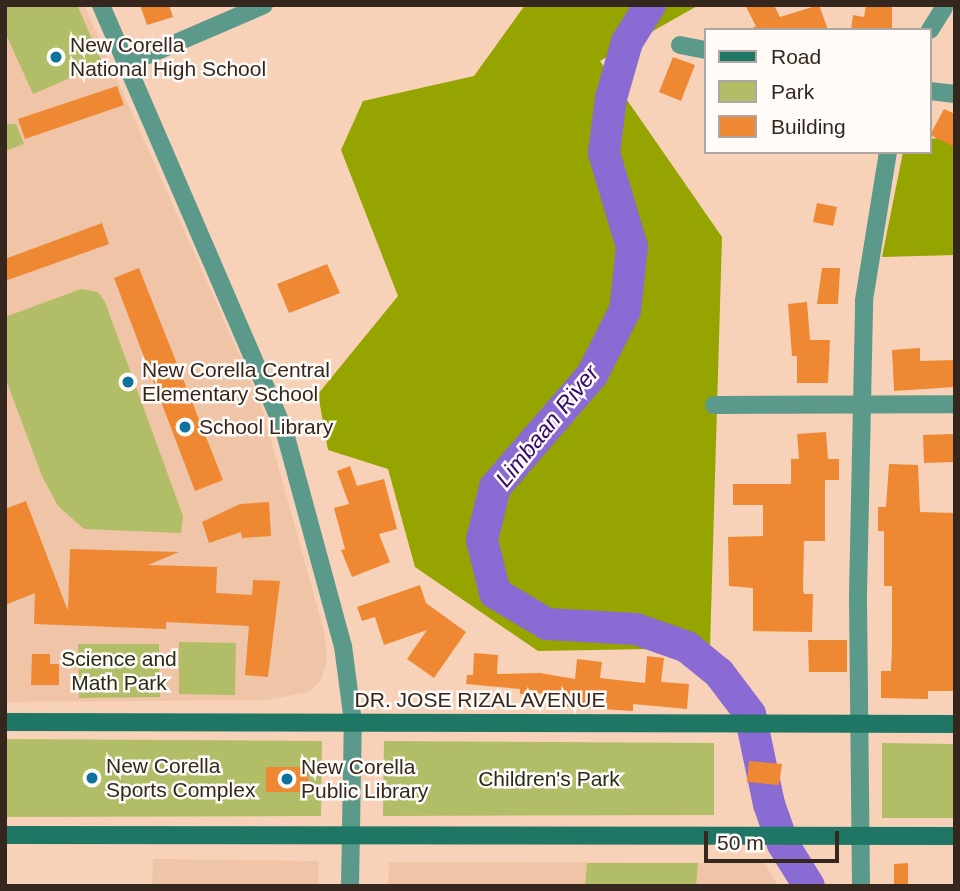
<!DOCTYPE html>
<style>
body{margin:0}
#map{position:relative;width:960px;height:891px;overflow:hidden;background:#f8d2b8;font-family:Arial,sans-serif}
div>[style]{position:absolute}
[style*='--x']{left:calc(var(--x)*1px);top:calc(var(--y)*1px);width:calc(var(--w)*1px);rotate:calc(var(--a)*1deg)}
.built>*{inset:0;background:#f0c4a6}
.green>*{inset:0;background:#b1bd67}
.forest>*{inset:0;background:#96a400}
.river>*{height:32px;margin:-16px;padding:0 16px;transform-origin:16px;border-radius:16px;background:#8a6ad3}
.building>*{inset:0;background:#e83}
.minor>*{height:18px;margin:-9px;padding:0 9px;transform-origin:9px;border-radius:9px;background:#5b9a8a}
.tertiary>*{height:18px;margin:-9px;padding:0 9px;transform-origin:9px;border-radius:9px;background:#5b9a8a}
.secondary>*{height:18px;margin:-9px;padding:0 9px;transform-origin:9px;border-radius:9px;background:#1f7664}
.dots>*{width:19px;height:19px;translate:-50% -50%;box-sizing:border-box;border:4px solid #fefbf8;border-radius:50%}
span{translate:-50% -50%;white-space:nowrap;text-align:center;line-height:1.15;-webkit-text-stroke:5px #fefbf8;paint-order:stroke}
.poi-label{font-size:21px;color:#35271d}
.left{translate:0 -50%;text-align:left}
.park-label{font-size:21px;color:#282b15}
.street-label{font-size:21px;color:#35271d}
.water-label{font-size:23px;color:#36096c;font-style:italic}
.frame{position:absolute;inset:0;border:7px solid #35271d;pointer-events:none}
.legend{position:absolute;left:704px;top:28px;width:228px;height:126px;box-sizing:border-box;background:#fefbf8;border:2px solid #aea6a0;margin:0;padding:9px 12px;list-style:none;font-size:21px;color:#35271d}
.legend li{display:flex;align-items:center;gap:14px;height:35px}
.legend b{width:35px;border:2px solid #aea6a0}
.scale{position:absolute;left:704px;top:831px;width:135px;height:32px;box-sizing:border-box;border:4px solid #35271d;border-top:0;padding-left:9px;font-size:21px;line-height:24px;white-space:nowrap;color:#35271d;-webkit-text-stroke:5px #fefbf8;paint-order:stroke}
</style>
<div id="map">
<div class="built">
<div style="clip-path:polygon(5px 5px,84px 5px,240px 356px,262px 408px,324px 631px,327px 661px,321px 680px,309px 692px,265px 700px,5px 702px)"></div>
<div style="clip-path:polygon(153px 859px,319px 861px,318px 886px,152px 886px)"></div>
<div style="clip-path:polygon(389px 862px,764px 863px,779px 886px,388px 886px)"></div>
</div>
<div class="green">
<div style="clip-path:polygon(5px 5px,77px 5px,103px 64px,33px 94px,5px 32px)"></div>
<div style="clip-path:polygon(5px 124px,16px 124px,24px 144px,5px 151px)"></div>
<div style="clip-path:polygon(81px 289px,98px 292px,105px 302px,183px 516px,181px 533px,84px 529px,58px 506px,42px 476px,5px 377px,5px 317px)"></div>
<div style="clip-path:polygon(179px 642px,236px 643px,235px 695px,179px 694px)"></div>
<div style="clip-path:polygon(78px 644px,159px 644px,160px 697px,79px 698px)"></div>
<div style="clip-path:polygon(5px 739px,322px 741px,321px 816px,5px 817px)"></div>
<div style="clip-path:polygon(384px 741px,714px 743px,714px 815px,383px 816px)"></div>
<div style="clip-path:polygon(882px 743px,955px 744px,955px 818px,882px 818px)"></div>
<div style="clip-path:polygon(587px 863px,698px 863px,696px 886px,585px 886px)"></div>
</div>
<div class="forest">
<div style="clip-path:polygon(525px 5px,699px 5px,600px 61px,722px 237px,710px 648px,538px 651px,415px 567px,388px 469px,328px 450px,318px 394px,398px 296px,341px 150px,363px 101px,474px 76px)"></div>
<div style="clip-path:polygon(955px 136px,955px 255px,882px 257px,903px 152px,930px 152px,930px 139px)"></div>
</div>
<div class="river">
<div style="--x:650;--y:5;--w:44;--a:121.9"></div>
<div style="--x:627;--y:42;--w:58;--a:105.9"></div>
<div style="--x:611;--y:98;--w:55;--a:97.3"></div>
<div style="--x:604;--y:153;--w:98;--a:73.4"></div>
<div style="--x:632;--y:247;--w:63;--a:96.3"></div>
<div style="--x:625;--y:310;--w:73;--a:116.9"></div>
<div style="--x:592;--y:375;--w:148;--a:130.9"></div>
<div style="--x:495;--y:487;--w:55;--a:103.8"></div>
<div style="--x:482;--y:540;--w:55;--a:76.2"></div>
<div style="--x:495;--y:593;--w:61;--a:30.8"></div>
<div style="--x:547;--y:624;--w:89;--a:3.2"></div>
<div style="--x:636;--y:629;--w:54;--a:19.4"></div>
<div style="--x:687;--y:647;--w:41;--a:39.1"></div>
<div style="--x:719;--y:673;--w:51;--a:52.9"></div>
<div style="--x:750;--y:714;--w:92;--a:78.1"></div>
<div style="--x:769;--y:804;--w:42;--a:70.7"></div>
<div style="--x:783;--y:844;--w:49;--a:58.2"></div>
</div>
<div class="building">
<div style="clip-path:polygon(140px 5px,169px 5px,173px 17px,147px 25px)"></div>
<div style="clip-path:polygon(745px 5px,774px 5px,780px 17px,819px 5px,828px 30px,749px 30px,756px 26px)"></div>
<div style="clip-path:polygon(866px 5px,892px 5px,892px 30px,851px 30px,853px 15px,864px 17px)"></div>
<div style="clip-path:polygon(673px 57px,695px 65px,681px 101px,659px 92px)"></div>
<div style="clip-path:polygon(117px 86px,124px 105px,25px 139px,18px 119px)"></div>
<div style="clip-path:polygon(944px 109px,955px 114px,955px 147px,930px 135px)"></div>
<div style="clip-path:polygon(817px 203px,837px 207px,833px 226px,813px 222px)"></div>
<div style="clip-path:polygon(102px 223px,109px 244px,5px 281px,5px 259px)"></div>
<div style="clip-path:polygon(327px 264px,340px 293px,289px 313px,277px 284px)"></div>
<div style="clip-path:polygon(139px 268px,223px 480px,195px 491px,114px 278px)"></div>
<div style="clip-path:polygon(822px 268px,840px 268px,838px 304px,817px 304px)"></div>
<div style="clip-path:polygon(807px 302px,810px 340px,830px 340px,828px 383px,797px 383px,797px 356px,792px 356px,788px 304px)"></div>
<div style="clip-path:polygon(920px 348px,920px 361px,955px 360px,955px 387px,894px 391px,892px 350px)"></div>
<div style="clip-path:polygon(826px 432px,828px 459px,839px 459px,839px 480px,825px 480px,825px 541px,804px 541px,803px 589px,804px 594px,813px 594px,812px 632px,753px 631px,753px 588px,729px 586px,728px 537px,763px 536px,763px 505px,733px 505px,733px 484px,791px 484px,791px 459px,799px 459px,797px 434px)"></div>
<div style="clip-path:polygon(953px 434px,955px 462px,924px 463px,923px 435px)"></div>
<div style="clip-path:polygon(889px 464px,918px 465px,920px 512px,955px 513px,955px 691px,928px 691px,928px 699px,881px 698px,881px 671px,891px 671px,892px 646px,892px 586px,884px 586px,884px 531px,878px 531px,878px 507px,886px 507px)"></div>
<div style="clip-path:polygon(350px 466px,357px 486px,384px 479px,397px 529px,379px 534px,390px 562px,352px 577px,341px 550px,345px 549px,334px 508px,349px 504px,337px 471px)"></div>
<div style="clip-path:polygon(26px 501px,68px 611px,70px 549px,179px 552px,148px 565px,217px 567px,216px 593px,252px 595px,253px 580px,280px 581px,268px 677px,245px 675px,249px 626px,166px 622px,166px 629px,34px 624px,35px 593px,5px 605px,5px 509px)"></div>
<div style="clip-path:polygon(269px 502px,271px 536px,242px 538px,241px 532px,209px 543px,202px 522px,240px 504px)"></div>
<div style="clip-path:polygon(420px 585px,426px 603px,466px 632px,434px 678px,407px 659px,427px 630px,384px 645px,375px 617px,362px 621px,357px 607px)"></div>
<div style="clip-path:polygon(808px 640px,847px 640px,847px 672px,809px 672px)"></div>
<div style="clip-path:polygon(474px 653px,498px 655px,497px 674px,540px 673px,575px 679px,577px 659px,602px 662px,600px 678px,645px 683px,647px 656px,664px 658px,661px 682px,689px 684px,687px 709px,633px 704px,633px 711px,553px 706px,553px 693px,520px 694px,520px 689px,466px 684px,467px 675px,473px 675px)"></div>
<div style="clip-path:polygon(32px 654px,50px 654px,50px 664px,59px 664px,59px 685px,31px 685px)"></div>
<div style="clip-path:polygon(749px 761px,782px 764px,779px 785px,747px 782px)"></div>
<div style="clip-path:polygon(266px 767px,308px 767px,308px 792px,266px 792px)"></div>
<div style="clip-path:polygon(908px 863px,908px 886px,894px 886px,894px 864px)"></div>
</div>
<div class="minor">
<div style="--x:101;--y:5;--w:466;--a:66.7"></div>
<div style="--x:285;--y:433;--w:221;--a:74.8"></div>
<div style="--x:343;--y:646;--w:77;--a:82.5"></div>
<div style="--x:930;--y:30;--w:26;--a:-58"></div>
<div style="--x:680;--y:45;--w:26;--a:11"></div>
<div style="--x:127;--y:64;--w:149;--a:-23.3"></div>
<div style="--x:930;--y:91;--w:25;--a:7"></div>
<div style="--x:714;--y:405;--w:241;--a:-0.2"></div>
<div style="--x:861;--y:886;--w:291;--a:-90.6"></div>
<div style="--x:858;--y:595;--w:295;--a:-88.8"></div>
<div style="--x:864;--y:300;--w:150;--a:-80.8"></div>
</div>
<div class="tertiary">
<div style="--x:350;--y:886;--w:164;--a:-89"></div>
</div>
<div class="secondary">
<div style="--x:5;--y:722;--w:950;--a:0.12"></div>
<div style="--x:5;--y:835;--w:950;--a:0.06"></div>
</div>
<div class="dots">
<div style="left:56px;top:57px;background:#0e729f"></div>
<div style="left:128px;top:382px;background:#0e729f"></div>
<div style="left:185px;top:427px;background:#0e729f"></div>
<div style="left:92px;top:778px;background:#0e729f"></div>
<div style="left:287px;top:779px;background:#0e729f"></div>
</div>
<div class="poi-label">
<span class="left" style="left:70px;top:57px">New Corella<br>National High School</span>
<span class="left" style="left:142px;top:382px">New Corella Central<br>Elementary School</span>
<span class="left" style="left:199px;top:427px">School Library</span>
<span class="left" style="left:106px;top:778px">New Corella<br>Sports Complex</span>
<span class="left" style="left:301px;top:779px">New Corella<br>Public Library</span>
</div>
<div class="park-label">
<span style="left:119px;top:671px">Science and<br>Math Park</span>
<span style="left:549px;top:779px">Children's Park</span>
</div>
<div class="street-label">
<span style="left:480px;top:700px">DR. JOSE RIZAL AVENUE</span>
</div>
<div class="water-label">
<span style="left:547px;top:426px;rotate:-51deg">Limbaan River</span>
</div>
<div class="frame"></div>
<ul class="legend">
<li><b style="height:9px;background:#1f7664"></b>Road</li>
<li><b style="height:19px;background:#b1bd67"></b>Park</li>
<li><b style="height:19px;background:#e83"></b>Building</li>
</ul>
<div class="scale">50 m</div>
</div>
